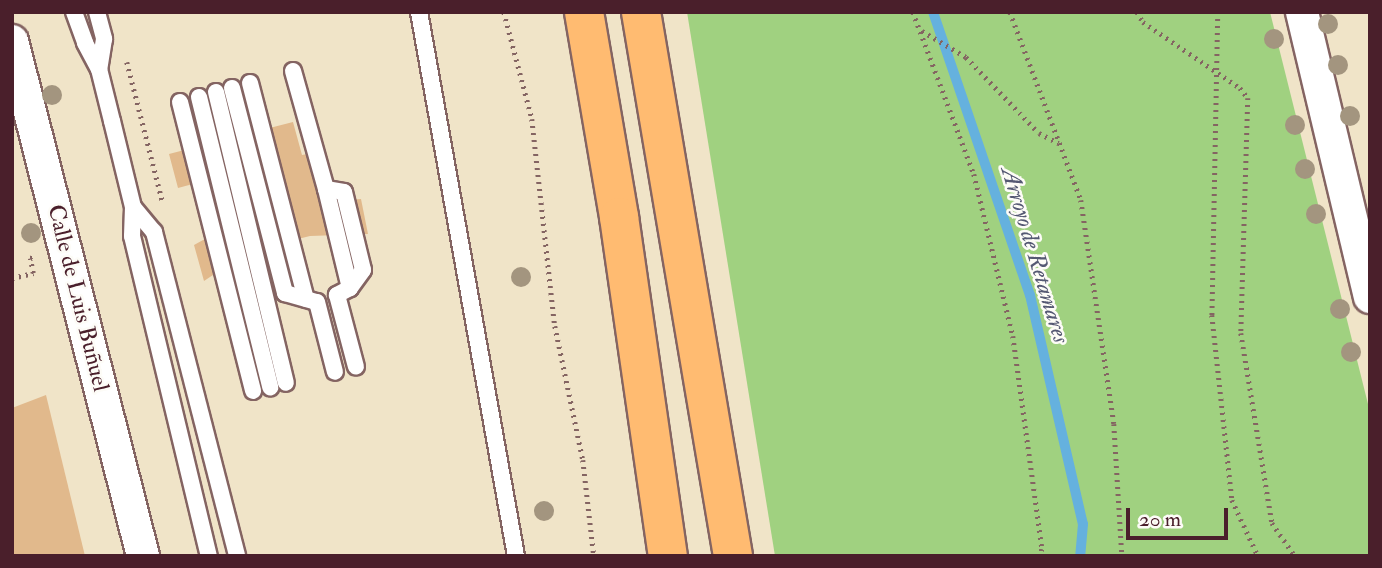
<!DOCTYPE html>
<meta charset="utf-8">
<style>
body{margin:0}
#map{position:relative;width:1382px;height:568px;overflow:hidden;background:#f0e4c8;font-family:"IM FELL Double Pica",serif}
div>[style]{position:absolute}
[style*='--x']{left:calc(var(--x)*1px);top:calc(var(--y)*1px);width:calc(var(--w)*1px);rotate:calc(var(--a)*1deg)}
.green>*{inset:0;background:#a0d180}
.stream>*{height:10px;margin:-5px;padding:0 5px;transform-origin:5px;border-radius:5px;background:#65b1de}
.building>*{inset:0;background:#e1b98c}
.path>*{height:4.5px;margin-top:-2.25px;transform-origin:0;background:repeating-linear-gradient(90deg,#846462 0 2px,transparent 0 7px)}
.roads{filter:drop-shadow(2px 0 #846462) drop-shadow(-2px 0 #846462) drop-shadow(0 2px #846462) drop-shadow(0 -2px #846462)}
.lane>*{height:16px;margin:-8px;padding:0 8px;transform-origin:8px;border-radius:8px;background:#fff}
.street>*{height:32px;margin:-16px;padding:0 16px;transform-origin:16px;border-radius:16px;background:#fff}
.highway>*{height:38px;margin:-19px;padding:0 19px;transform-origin:19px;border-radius:19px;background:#ffbb71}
.trees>*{width:20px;height:20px;margin:-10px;border-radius:50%;background:#a3957f}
span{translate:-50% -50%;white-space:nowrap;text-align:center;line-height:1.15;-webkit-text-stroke:5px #fdfcf7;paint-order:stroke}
.street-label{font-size:23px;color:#4a1f2b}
.water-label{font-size:24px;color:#555973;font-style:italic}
.frame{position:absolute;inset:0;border:14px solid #4a1f2b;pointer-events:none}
.scale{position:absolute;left:1126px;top:508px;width:102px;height:32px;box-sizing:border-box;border:4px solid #4a1f2b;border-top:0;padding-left:9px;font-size:21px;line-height:24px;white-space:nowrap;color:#4a1f2b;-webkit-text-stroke:5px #fdfcf7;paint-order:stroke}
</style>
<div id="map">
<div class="green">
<div style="clip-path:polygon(687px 12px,1270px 12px,1370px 412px,1370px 556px,775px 556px)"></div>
</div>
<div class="stream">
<div style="--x:933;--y:12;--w:299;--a:71.1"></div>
<div style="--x:1030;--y:295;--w:235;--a:77"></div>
<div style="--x:1083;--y:524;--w:32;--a:95"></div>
</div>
<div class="building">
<div style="clip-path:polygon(293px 122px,302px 155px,313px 153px,324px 202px,361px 199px,368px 234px,310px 236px,266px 247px,243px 255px,204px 281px,194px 245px,243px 218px,287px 206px,275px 162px,178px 188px,169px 154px)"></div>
<div style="clip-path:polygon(46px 395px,85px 556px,12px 556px,12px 408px)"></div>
</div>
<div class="path">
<div style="--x:504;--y:12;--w:111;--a:75.3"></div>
<div style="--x:532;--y:119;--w:208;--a:83.7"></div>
<div style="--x:555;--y:326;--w:137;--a:78.2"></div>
<div style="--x:583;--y:460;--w:97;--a:83.5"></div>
<div style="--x:913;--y:12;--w:173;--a:69.4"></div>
<div style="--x:974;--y:174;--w:167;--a:76.5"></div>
<div style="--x:1013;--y:336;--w:215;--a:82.2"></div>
<div style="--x:1042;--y:549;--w:7;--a:106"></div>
<div style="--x:1010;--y:12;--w:201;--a:69.3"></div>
<div style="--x:1081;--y:200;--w:226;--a:81.6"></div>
<div style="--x:1114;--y:424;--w:132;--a:86.5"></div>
<div style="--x:1137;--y:12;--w:12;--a:59"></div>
<div style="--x:1143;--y:22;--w:117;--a:34.2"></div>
<div style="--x:1240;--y:88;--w:13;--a:51"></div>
<div style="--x:1248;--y:98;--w:235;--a:91.7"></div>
<div style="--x:1241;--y:333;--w:193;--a:80.7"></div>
<div style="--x:1272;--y:523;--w:40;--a:55.1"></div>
<div style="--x:1218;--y:12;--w:303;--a:91.1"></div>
<div style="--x:1212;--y:315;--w:186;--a:83.8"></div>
<div style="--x:1232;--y:500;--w:62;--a:65.1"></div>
<div style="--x:922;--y:31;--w:51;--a:30.6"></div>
<div style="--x:966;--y:57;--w:105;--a:46.2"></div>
<div style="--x:1039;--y:133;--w:22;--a:27"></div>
<div style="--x:127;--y:62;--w:146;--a:75.7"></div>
<div style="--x:12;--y:278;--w:22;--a:-13"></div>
<div style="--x:33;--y:273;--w:15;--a:-101"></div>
<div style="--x:30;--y:258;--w:4;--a:-14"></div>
</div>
<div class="roads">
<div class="lane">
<div style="--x:74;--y:12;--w:33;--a:70"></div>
<div style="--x:85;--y:43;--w:30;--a:62"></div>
<div style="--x:99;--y:69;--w:54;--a:76"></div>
<div style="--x:112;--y:121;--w:89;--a:76.3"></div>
<div style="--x:133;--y:207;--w:29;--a:92"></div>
<div style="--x:132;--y:236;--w:329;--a:76.5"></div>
<div style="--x:97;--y:12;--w:28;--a:75"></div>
<div style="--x:104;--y:39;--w:30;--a:99"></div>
<div style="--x:419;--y:12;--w:553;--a:79.89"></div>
<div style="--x:293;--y:71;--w:123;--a:74.4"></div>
<div style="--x:326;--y:189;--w:18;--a:9"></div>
<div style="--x:344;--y:192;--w:80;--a:76.3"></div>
<div style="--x:363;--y:270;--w:22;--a:126"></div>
<div style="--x:350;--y:288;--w:15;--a:152"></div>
<div style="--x:337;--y:295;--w:74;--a:75.2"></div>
<div style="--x:250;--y:83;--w:223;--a:75.5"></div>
<div style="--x:232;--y:88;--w:212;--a:75.5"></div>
<div style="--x:285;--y:293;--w:33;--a:16"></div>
<div style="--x:317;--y:302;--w:72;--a:75.6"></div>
<div style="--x:216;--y:92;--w:299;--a:76.5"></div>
<div style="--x:199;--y:97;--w:299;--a:76.2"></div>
<div style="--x:180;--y:102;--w:298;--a:75.8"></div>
<div style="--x:326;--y:189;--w:102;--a:76.4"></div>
<div style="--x:133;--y:207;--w:33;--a:50"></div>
<div style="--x:154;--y:232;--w:334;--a:75.6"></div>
</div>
<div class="street">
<div style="--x:1302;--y:12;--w:293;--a:76.6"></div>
<div style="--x:12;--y:41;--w:531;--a:75.73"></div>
</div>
<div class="highway">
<div style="--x:584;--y:12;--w:208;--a:80.3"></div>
<div style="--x:619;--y:217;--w:343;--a:81.8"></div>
<div style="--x:641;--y:12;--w:552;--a:80.4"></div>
</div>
</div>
<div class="trees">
<div style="left:1328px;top:24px"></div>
<div style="left:1274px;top:39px"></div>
<div style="left:1338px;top:65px"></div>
<div style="left:52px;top:95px"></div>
<div style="left:1350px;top:116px"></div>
<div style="left:1295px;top:125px"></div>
<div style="left:1305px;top:169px"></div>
<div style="left:1316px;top:214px"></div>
<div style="left:31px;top:233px"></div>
<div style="left:521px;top:277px"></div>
<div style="left:1340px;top:309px"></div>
<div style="left:1351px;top:352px"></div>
<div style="left:544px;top:511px"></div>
</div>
<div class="street-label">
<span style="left:78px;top:298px;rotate:76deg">Calle de Luis Buñuel</span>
</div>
<div class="water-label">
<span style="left:1035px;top:255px;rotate:73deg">Arroyo de Retamares</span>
</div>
<div class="frame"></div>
<div class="scale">20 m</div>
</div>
